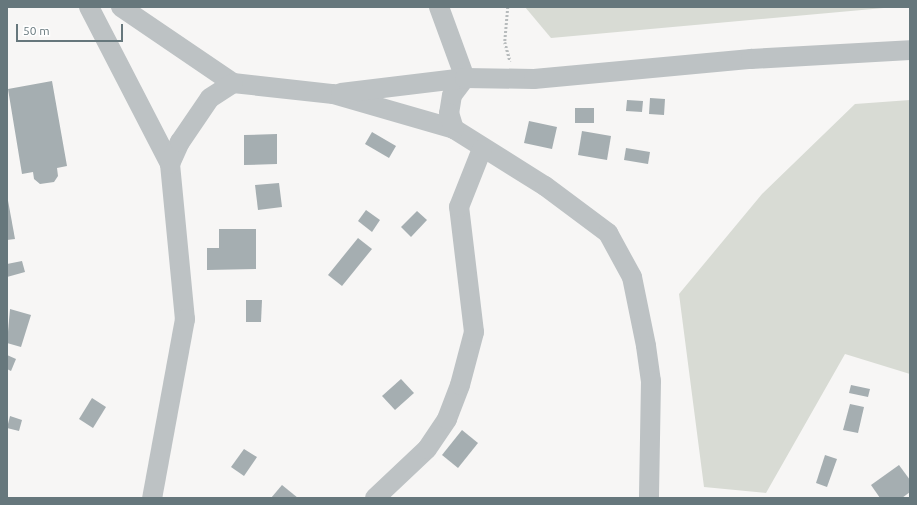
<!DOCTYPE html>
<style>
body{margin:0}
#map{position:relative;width:917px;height:505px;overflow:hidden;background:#f7f6f5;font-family:Ubuntu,sans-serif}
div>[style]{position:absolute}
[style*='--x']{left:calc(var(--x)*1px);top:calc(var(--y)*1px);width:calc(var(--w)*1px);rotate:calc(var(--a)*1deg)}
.green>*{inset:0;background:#d8dbd4}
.building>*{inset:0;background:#a5aeb1}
.path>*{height:2.5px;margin-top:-1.25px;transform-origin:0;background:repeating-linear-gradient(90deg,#b7bbbc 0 2px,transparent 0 4px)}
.minor>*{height:20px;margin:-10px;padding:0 10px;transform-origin:10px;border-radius:10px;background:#bdc2c4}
span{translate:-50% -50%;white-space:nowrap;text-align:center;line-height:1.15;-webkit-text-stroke:4px #fff;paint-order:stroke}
.frame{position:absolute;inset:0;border:8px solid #66777c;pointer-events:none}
.scale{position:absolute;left:16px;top:24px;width:107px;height:18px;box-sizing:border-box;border:2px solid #66777c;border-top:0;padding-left:5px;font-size:12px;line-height:14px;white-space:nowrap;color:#66777c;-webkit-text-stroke:3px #fff;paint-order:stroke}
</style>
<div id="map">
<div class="green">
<div style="clip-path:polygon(525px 7px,895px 7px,551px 38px)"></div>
<div style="clip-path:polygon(910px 100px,910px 374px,845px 354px,766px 493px,704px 487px,679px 294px,762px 194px,855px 104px)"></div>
</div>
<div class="building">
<div style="clip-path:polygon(52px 81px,67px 166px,57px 168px,58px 176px,54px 182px,40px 184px,34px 179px,33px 172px,22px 174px,8px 89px)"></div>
<div style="clip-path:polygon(650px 98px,665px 99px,664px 115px,649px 114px)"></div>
<div style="clip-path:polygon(627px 100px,643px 101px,642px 112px,626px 111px)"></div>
<div style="clip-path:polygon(575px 108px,594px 108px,594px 123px,575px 123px)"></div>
<div style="clip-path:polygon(529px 121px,557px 127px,552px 149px,524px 143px)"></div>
<div style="clip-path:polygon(582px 131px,611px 136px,607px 160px,578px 155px)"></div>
<div style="clip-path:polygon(372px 132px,396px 146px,389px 158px,365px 144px)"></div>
<div style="clip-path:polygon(277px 134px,277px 164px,244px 165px,244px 135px)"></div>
<div style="clip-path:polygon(626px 148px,650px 152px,648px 164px,624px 160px)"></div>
<div style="clip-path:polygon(279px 183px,282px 207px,258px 210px,255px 185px)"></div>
<div style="clip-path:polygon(7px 195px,15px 239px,7px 240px)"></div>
<div style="clip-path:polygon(366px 210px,380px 220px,372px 232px,358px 221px)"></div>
<div style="clip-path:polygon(417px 211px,427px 220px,411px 237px,401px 227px)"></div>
<div style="clip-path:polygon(219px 229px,256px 229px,256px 269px,207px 270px,207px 248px,219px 248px)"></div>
<div style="clip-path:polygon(358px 238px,372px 249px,342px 286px,328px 275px)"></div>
<div style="clip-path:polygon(22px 261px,25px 272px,7px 277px,7px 264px)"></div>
<div style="clip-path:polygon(246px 300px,262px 300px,261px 322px,246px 322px)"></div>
<div style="clip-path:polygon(10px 309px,31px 315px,21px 347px,7px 343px)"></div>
<div style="clip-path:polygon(7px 355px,16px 359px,11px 371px,7px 369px)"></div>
<div style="clip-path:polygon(401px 379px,414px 393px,395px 410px,382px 396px)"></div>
<div style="clip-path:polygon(851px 385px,870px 389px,868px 397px,849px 393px)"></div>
<div style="clip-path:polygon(92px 398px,106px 407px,93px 428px,79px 419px)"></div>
<div style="clip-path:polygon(850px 404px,864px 407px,858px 433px,843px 430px)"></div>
<div style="clip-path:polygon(10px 416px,22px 420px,19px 431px,7px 428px)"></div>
<div style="clip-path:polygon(462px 430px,478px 443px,458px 468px,442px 455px)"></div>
<div style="clip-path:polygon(244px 449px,257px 457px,244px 476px,231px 467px)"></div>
<div style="clip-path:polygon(825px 455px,837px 459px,827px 487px,816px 483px)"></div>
<div style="clip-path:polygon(899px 465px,910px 480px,910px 492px,902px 498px,880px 498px,871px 485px)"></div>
<div style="clip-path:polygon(282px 485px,298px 498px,271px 498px)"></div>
</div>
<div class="path">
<div style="--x:508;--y:7;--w:35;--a:95"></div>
<div style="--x:505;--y:42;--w:20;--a:75"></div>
</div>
<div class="minor">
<div style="--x:89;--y:7;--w:177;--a:62.7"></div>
<div style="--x:170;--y:164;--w:156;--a:84.5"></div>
<div style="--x:185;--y:319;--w:182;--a:100.4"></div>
<div style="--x:121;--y:7;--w:135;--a:34.2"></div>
<div style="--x:233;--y:83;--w:101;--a:6.3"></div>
<div style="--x:333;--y:94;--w:126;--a:16.1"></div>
<div style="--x:454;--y:129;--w:107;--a:32.1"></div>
<div style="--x:545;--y:186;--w:79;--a:36.7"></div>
<div style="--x:608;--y:233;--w:50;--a:61.4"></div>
<div style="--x:632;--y:277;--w:70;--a:78.5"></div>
<div style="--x:646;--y:346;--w:35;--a:82"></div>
<div style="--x:651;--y:381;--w:117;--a:91"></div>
<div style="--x:439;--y:7;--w:76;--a:69.9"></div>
<div style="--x:465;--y:78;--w:21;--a:127"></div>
<div style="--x:452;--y:95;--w:18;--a:99"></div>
<div style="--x:449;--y:113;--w:17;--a:73"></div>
<div style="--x:341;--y:93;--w:125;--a:-6.9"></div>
<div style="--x:465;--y:78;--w:69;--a:0.8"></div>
<div style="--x:534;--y:79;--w:218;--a:-5.3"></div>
<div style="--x:751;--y:59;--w:159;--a:-3.2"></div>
<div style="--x:170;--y:164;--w:24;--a:-66"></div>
<div style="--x:180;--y:142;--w:53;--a:-55.7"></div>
<div style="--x:210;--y:98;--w:27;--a:-33"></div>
<div style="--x:375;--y:498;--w:71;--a:-43.3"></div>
<div style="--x:427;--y:449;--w:36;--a:-56"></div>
<div style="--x:447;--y:419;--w:36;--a:-69"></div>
<div style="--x:460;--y:385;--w:55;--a:-75.2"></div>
<div style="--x:474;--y:332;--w:126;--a:-96.8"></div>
<div style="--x:459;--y:207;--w:62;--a:-68.4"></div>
</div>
<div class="frame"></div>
<div class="scale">50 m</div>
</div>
